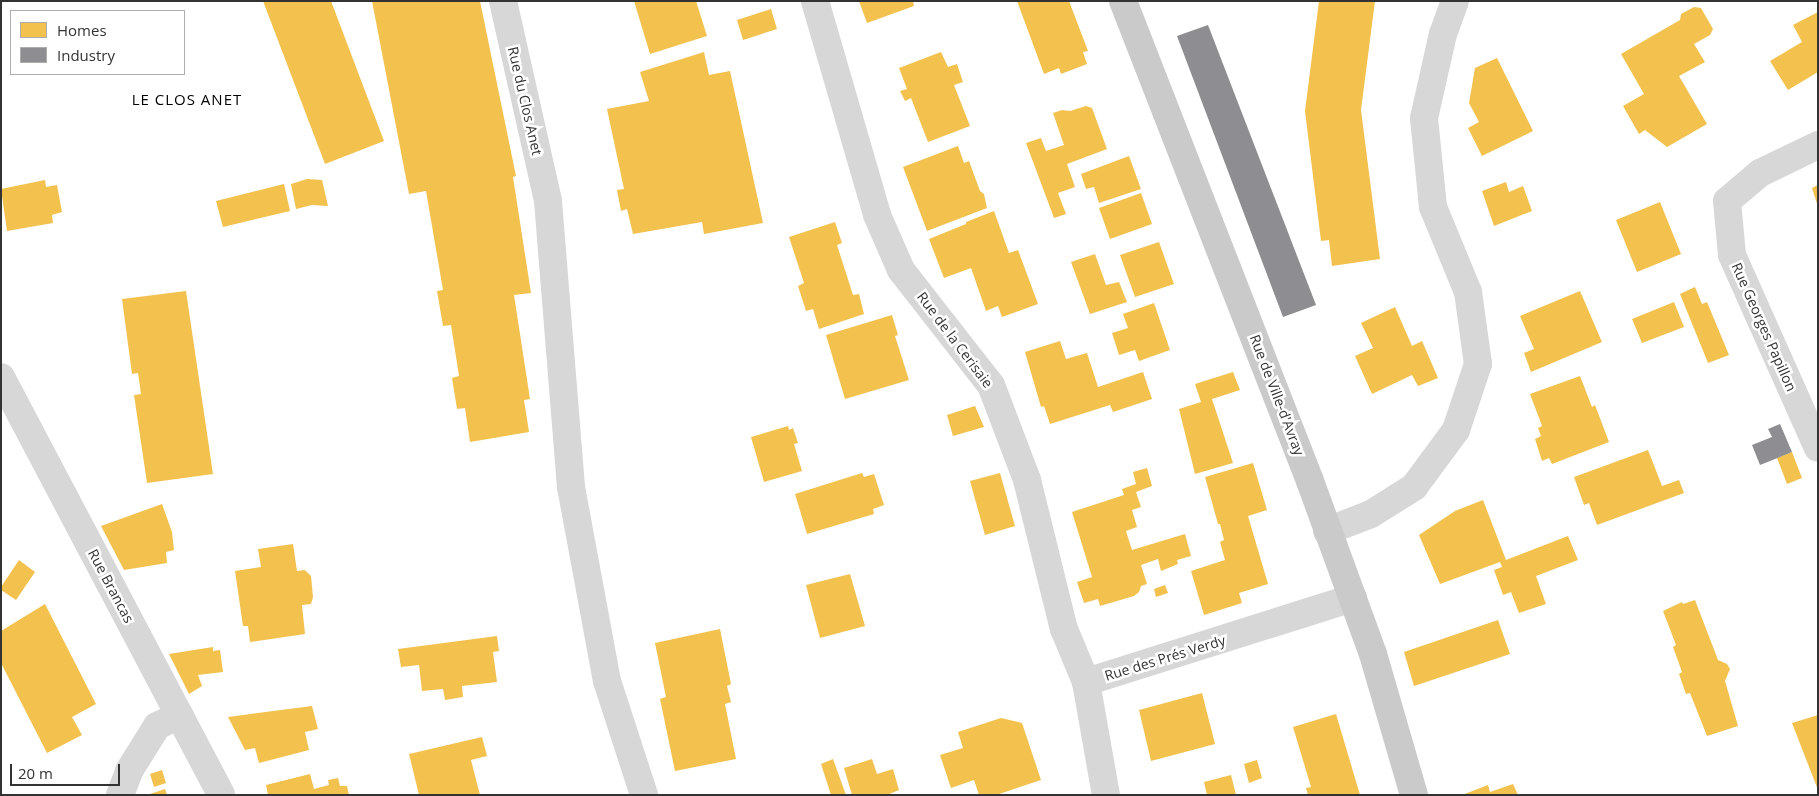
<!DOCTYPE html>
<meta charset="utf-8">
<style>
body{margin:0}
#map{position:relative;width:1819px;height:796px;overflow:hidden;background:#fff;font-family:"Open Sans",sans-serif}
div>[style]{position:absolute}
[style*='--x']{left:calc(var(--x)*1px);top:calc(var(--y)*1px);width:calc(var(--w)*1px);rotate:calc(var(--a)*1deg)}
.homes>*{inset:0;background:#f2c14e}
.industry>*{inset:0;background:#8d8d92}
.minor>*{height:28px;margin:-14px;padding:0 14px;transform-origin:14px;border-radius:14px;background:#d7d7d7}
.major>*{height:28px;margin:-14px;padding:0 14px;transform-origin:14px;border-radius:14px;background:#cacaca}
span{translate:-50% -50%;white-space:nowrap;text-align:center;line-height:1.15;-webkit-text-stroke:5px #fff;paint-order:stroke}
.street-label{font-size:14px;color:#333}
.neighbourhood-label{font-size:15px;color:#000;letter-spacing:1px}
.frame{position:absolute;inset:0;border:2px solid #333;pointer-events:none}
.legend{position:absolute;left:10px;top:10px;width:175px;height:65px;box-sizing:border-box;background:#fff;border:1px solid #adadad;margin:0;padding:6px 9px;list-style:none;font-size:15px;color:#333}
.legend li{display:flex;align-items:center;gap:10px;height:25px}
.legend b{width:25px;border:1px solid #adadad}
.scale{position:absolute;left:10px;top:764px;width:110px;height:22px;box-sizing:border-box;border:2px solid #333;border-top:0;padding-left:6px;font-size:15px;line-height:18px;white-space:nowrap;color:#333;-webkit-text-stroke:4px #fff;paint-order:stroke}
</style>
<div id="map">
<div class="homes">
<div style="clip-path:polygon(263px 1px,331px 1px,384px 141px,325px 164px)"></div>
<div style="clip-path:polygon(372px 1px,480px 1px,516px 176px,513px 177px,531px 293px,514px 295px,530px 399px,524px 400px,529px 432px,470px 442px,465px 408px,457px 409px,452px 378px,459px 376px,451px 325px,443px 326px,437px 291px,443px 290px,426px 191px,409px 194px)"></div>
<div style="clip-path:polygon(634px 1px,696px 1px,707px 36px,650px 54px)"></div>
<div style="clip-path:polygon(859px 1px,913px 1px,914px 6px,867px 23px)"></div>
<div style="clip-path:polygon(1017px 1px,1069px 1px,1088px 51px,1083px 52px,1087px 64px,1061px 74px,1059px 68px,1044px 74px)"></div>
<div style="clip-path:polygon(1319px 1px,1375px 1px,1361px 110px,1380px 259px,1332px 266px,1329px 240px,1321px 241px,1305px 111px)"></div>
<div style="clip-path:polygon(1694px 7px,1701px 8px,1713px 29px,1710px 35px,1694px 44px,1705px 62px,1679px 76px,1707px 124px,1667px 147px,1645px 130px,1639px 134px,1623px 106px,1644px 94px,1621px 54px,1680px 20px,1681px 14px)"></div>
<div style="clip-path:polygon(771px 9px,777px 29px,743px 40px,737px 20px)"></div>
<div style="clip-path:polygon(1818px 12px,1818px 72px,1788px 90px,1770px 61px,1802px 42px,1793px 25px)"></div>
<div style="clip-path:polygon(704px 52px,709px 75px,730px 71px,763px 223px,704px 234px,702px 222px,633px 234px,627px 209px,621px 211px,617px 190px,624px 189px,607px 109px,649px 101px,640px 72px)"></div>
<div style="clip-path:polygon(941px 52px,948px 67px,957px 64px,963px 82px,954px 85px,970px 126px,928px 142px,911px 98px,905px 101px,900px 91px,907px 89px,899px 68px)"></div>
<div style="clip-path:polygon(1497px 58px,1533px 131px,1482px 156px,1468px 128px,1479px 122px,1469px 103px,1475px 68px)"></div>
<div style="clip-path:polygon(1086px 106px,1092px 108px,1107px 149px,1067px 164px,1075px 187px,1058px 193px,1066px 214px,1054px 218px,1026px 143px,1041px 138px,1046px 151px,1064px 145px,1053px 113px,1062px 110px,1070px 111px)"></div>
<div style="clip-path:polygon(958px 146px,964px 163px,969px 161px,980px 191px,984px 194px,987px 208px,927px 231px,903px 167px)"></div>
<div style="clip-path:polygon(1129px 156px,1141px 189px,1099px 203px,1094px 187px,1086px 189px,1081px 174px)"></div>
<div style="clip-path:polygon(307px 179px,322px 180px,328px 206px,312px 205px,296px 209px,291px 184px)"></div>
<div style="clip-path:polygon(45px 180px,46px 187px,57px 185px,62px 212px,52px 215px,53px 223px,7px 231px,1px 189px)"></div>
<div style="clip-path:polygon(1506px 182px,1509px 192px,1523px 186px,1532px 211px,1494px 226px,1482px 191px)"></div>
<div style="clip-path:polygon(284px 184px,290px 211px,223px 227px,216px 201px)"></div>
<div style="clip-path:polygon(1818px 185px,1818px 207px,1812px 188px)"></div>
<div style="clip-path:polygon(1141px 193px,1152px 224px,1110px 239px,1099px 208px)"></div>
<div style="clip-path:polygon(1660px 202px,1681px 254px,1637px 272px,1616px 220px)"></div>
<div style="clip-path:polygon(994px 211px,1009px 253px,1018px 250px,1038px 304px,1002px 317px,998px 306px,986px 311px,971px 268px,944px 278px,929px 239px,966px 224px,966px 222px)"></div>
<div style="clip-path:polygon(835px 222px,842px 243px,837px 245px,853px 295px,859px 294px,864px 314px,819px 329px,813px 309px,806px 311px,798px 286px,804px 283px,789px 237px)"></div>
<div style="clip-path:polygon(1159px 242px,1174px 284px,1135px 297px,1120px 255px)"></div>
<div style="clip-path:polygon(1095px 254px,1106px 285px,1119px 282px,1127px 302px,1090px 314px,1071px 262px)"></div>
<div style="clip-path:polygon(1695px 287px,1702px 304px,1707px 302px,1729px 355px,1708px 363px,1680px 294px)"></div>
<div style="clip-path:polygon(186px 291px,213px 474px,147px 483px,134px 395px,141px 394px,138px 373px,132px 374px,122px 299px)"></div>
<div style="clip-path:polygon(1580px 291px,1602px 342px,1531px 372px,1524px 353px,1534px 349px,1520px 316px)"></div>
<div style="clip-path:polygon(1674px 302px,1684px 327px,1642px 343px,1632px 319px)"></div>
<div style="clip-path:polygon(1154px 303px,1170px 350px,1139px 361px,1135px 350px,1119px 355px,1112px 333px,1128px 328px,1123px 314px)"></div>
<div style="clip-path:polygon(1395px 307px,1412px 346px,1422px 341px,1438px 378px,1418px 386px,1412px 375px,1372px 394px,1355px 356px,1373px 348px,1361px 323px)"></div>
<div style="clip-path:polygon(892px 315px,898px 335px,895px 336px,909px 380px,845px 399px,826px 335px)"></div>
<div style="clip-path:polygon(1060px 341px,1066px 359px,1087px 353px,1098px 387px,1143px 372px,1152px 399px,1113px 412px,1110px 405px,1050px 424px,1044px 406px,1041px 407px,1025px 352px)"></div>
<div style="clip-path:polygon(1233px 372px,1240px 390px,1212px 399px,1233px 463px,1195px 474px,1179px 409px,1201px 402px,1195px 384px)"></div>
<div style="clip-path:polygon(1580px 376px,1592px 407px,1595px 405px,1609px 442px,1552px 464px,1549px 458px,1542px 461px,1535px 439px,1541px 436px,1538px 428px,1542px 426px,1530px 394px)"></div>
<div style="clip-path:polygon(975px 406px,984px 427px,953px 436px,947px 415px)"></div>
<div style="clip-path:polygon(788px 426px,789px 430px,793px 428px,798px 443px,794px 444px,802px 471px,764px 482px,751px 437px)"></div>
<div style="clip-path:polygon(1648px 450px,1662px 486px,1679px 480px,1684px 493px,1597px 525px,1589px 503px,1584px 505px,1574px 477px)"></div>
<div style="clip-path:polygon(1792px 452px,1802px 478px,1787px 484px,1777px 458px)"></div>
<div style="clip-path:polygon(1253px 463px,1267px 510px,1248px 516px,1268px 584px,1239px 593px,1242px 603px,1204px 615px,1191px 571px,1225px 560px,1220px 542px,1224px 540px,1220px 524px,1218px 524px,1205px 477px)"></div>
<div style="clip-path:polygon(1147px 468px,1152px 486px,1136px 492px,1141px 507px,1132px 510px,1137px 527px,1126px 531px,1132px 550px,1185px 534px,1191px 556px,1177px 560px,1178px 564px,1161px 571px,1158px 559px,1141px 565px,1147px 584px,1141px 586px,1139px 592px,1134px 596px,1100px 606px,1098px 599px,1084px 603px,1077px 582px,1092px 577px,1072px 512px,1124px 495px,1122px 489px,1136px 484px,1133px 472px)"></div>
<div style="clip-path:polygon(862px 473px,864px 477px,874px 474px,884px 505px,873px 509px,874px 514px,807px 534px,795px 494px)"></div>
<div style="clip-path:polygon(1000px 473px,1015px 526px,985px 535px,970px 481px)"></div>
<div style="clip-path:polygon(1483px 500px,1506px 560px,1568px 536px,1578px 560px,1536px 576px,1546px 604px,1519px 613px,1511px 592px,1503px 595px,1494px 570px,1502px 567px,1500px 562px,1440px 584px,1419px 535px,1455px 511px)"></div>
<div style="clip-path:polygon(162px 504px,172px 532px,174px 550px,166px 552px,167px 563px,124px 570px,101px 526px)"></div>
<div style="clip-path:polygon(293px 544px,297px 571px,305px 570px,311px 576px,313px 597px,311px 604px,302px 605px,305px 634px,250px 642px,248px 626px,243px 626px,235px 571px,261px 567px,258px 549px)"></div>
<div style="clip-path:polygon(19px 560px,35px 572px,16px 600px,1px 590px,1px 587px)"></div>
<div style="clip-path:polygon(850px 574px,865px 626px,820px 638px,806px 585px)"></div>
<div style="clip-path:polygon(1165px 585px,1168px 593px,1156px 597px,1154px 589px)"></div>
<div style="clip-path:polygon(1695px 600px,1718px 660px,1727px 664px,1730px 669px,1725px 681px,1738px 726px,1707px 736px,1690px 693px,1686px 694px,1679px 674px,1682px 672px,1673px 647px,1676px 645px,1663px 611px,1682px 602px,1683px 604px)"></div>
<div style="clip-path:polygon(45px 604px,96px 704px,72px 717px,82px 735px,47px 753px,1px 663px,1px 631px)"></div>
<div style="clip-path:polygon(1498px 620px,1510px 654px,1414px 686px,1404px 652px)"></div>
<div style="clip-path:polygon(720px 629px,731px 684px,727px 686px,731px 702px,725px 704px,736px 759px,675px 771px,660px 699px,666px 697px,655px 643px)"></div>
<div style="clip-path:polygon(497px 636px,499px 651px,493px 652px,497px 682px,462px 686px,463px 697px,445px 700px,443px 689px,422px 691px,419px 665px,401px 667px,398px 649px)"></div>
<div style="clip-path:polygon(213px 647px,213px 651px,220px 650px,223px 672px,198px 675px,202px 686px,189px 694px,169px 654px)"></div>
<div style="clip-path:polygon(1202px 693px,1215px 744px,1151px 761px,1139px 710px)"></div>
<div style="clip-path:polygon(312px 706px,318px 729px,305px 732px,309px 750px,259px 763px,255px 748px,245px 750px,228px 717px)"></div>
<div style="clip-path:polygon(1336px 714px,1360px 795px,1308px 795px,1306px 788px,1311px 787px,1293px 727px)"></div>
<div style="clip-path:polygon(1818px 715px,1818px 790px,1792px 723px)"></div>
<div style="clip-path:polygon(1001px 718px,1022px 723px,1041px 780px,996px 795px,979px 795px,974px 780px,951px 788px,940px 755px,963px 748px,958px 732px)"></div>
<div style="clip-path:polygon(482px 737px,487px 756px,471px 760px,480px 795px,419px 795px,409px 754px)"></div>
<div style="clip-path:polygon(833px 759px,846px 795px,831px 795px,821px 764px)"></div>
<div style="clip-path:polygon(872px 759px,877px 774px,893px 769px,899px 790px,887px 795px,852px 795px,844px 768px)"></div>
<div style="clip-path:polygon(1257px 760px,1262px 778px,1249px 783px,1244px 764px)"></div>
<div style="clip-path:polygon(162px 770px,166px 783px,154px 787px,150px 774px)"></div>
<div style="clip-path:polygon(310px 774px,314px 789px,329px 785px,328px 780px,338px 778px,340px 786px,347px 786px,349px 795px,268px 795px,266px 785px)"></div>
<div style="clip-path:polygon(1231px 775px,1236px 795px,1207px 795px,1204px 782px)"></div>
<div style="clip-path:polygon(1513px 784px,1518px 795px,1462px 795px,1488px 785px,1490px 792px)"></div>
<div style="clip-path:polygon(165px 789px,167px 795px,150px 795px,150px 794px)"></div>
</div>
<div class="industry">
<div style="clip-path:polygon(1208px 25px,1316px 305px,1283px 317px,1177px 36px)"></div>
<div style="clip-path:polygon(1780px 424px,1792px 452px,1760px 465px,1752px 445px,1772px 437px,1768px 429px)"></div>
</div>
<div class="minor">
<div style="--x:503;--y:1;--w:205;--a:77.3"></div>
<div style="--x:548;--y:201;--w:287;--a:85.4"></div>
<div style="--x:571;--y:487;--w:197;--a:79.5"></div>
<div style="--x:607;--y:681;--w:120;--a:72"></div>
<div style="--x:815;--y:1;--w:223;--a:73.8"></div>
<div style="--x:877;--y:215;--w:60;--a:66.4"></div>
<div style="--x:901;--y:270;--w:146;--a:52"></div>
<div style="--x:991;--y:385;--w:102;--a:69.2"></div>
<div style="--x:1027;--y:480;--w:154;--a:76.1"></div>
<div style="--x:1064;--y:629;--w:57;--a:67.5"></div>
<div style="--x:1086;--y:682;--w:115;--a:80"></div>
<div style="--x:1818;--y:145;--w:64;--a:154.2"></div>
<div style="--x:1760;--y:173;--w:43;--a:139.7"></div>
<div style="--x:1727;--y:201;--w:54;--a:84.7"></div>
<div style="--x:1732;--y:255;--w:211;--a:66"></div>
<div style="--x:1;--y:377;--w:472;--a:62.2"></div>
<div style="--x:1327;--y:531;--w:47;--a:-21.1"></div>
<div style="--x:1371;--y:514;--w:51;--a:-32.1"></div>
<div style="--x:1414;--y:487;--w:71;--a:-53.6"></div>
<div style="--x:1456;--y:430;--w:70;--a:-71.6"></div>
<div style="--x:1478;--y:364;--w:73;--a:-97.9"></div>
<div style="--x:1468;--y:292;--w:92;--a:-112.4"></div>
<div style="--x:1433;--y:207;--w:89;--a:-95.8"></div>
<div style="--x:1424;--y:118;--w:86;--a:-77.3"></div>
<div style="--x:1443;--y:34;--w:35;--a:-70"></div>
<div style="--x:1086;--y:682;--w:280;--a:-17.5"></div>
<div style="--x:120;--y:795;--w:26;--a:-69"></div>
<div style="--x:129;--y:771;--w:53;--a:-58.1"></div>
<div style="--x:157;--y:726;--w:25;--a:-26"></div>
</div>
<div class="major">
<div style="--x:1123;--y:1;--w:515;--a:68.71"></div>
<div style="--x:1310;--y:481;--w:184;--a:70"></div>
<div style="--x:1373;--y:654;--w:147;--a:73.8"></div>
</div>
<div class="street-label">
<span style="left:525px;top:101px;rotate:77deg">Rue du Clos Anet</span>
<span style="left:1764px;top:327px;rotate:66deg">Rue Georges Papillon</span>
<span style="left:955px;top:340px;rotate:53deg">Rue de la Cerisaie</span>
<span style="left:1277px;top:395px;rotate:69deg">Rue de Ville-d'Avray</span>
<span style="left:111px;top:586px;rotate:62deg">Rue Brancas</span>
<span style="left:1165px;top:658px;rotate:-17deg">Rue des Prés Verdy</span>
</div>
<div class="neighbourhood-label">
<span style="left:187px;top:100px">LE CLOS ANET</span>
</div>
<div class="frame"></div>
<ul class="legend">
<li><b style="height:14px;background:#f2c14e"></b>Homes</li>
<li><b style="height:14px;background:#8d8d92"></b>Industry</li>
</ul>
<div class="scale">20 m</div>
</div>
